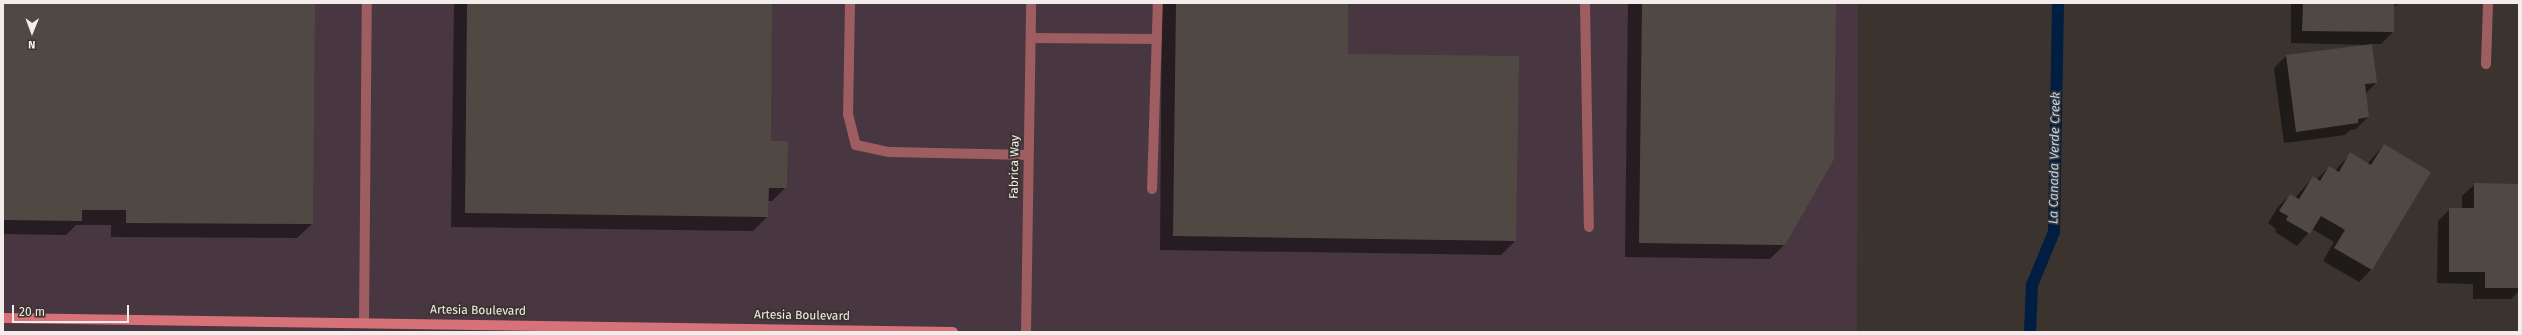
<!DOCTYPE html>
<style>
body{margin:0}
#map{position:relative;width:2522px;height:335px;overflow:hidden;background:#3a332e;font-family:"Fira Sans",sans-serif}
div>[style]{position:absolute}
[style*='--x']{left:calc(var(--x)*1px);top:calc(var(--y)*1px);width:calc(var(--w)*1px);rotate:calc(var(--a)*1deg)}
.industrial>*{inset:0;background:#483640}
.shadow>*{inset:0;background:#0007}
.stream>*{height:12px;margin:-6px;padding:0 6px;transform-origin:6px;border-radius:6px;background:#001e41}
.building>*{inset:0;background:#504943}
.service>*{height:10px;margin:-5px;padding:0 5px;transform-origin:5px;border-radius:5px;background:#9e5d61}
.minor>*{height:10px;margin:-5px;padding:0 5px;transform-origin:5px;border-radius:5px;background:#9e5d61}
.secondary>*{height:10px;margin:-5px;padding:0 5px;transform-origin:5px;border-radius:5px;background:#d77279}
span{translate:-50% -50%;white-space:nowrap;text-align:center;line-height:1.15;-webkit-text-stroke:3.5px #3a332e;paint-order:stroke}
.street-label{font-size:12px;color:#f2edea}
.water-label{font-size:13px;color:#b3d2f9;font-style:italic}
.frame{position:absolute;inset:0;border:4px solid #f2edea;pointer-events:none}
.north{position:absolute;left:12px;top:12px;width:40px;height:40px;-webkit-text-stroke:3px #3a332e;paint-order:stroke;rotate:181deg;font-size:11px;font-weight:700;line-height:16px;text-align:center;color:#f2edea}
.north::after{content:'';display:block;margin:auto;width:14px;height:18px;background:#f2edea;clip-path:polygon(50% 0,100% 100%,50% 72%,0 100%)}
.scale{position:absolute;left:12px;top:305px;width:117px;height:18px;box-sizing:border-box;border:2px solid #f2edea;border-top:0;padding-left:5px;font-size:12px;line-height:14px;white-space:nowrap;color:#f2edea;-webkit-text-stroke:3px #3a332e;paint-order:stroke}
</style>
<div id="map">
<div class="industrial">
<div style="clip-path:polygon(3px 3px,1858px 3px,1857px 332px,3px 332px)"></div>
</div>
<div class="shadow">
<div style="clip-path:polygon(3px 3px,314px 3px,312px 224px,297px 238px,111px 237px,111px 225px,76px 225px,66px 235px,3px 234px)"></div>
<div style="clip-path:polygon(454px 3px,771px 3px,770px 142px,786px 187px,772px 201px,768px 201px,767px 217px,753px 231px,451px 227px)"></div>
<div style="clip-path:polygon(1162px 3px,1347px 3px,1347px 55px,1515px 241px,1501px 255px,1160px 250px)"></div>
<div style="clip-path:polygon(1628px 3px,1835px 3px,1784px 245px,1770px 259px,1625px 257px)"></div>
<div style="clip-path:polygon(2291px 3px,2399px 3px,2393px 8px,2393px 32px,2381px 44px,2371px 44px,2376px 83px,2365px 94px,2368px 117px,2356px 129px,2350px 130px,2345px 135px,2284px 143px,2274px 68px,2286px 56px,2368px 45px,2291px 43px)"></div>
<div style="clip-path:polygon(2384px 145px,2429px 172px,2371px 270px,2359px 282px,2323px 261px,2334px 242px,2312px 229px,2297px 246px,2275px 232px,2276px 229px,2268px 223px,2278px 207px,2290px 195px,2295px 198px,2313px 177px,2316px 180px,2329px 167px,2335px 171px,2351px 153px,2367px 164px)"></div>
<div style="clip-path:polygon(2475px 184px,2519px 185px,2519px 291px,2511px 299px,2473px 299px,2473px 284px,2437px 283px,2438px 221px,2450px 209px,2462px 209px,2462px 196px)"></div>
</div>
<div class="stream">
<div style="--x:2030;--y:332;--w:47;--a:-87.6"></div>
<div style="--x:2032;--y:285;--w:57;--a:-67.5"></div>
<div style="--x:2054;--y:232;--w:229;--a:-89"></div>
</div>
<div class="building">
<div style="clip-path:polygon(3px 3px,315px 3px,313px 224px,126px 223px,126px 210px,82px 210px,82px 221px,3px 220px)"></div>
<div style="clip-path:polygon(467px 3px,772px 3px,771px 141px,788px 141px,787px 188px,769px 188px,768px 217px,465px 213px)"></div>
<div style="clip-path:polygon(1176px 3px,1348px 3px,1348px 54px,1519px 56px,1516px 241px,1173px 236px)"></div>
<div style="clip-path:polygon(1642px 3px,1836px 3px,1834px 159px,1785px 245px,1639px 243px)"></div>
<div style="clip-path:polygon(2303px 3px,2397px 3px,2394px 5px,2394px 32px,2302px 31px)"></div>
<div style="clip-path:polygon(2372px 44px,2377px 83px,2365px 84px,2369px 117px,2358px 119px,2358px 123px,2296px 132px,2286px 55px)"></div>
<div style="clip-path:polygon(2384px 144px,2431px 172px,2372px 270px,2334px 248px,2345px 230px,2321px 216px,2310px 234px,2286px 220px,2288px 216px,2279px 211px,2290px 194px,2299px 199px,2313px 176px,2320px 181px,2329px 166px,2339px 172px,2350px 152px,2371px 165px)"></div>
<div style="clip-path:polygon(2474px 183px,2519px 184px,2519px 288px,2485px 288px,2485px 272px,2449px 272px,2449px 208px,2474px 208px)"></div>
</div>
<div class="service">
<div style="--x:850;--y:3;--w:111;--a:91"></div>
<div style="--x:848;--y:114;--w:32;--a:76"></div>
<div style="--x:856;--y:145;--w:35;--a:12"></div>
<div style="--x:890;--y:152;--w:138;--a:1.2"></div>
<div style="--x:1585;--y:3;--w:224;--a:89"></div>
<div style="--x:1031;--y:38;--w:126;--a:0.5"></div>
<div style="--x:1152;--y:189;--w:186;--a:-88.2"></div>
<div style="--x:364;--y:323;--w:320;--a:-89.5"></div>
</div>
<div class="minor">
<div style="--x:2486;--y:64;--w:61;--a:-88.1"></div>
<div style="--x:1026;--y:332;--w:329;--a:-89.1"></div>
</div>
<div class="secondary">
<div style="--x:3;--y:318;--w:950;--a:0.84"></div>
</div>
<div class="street-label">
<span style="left:1015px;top:167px;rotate:-89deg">Fabrica Way</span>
<span style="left:478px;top:311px;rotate:1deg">Artesia Boulevard</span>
<span style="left:802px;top:316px;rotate:1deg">Artesia Boulevard</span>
</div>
<div class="water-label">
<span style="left:2055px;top:158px;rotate:-89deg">La Canada Verde Creek</span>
</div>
<div class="frame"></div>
<div class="north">N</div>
<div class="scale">20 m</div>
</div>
